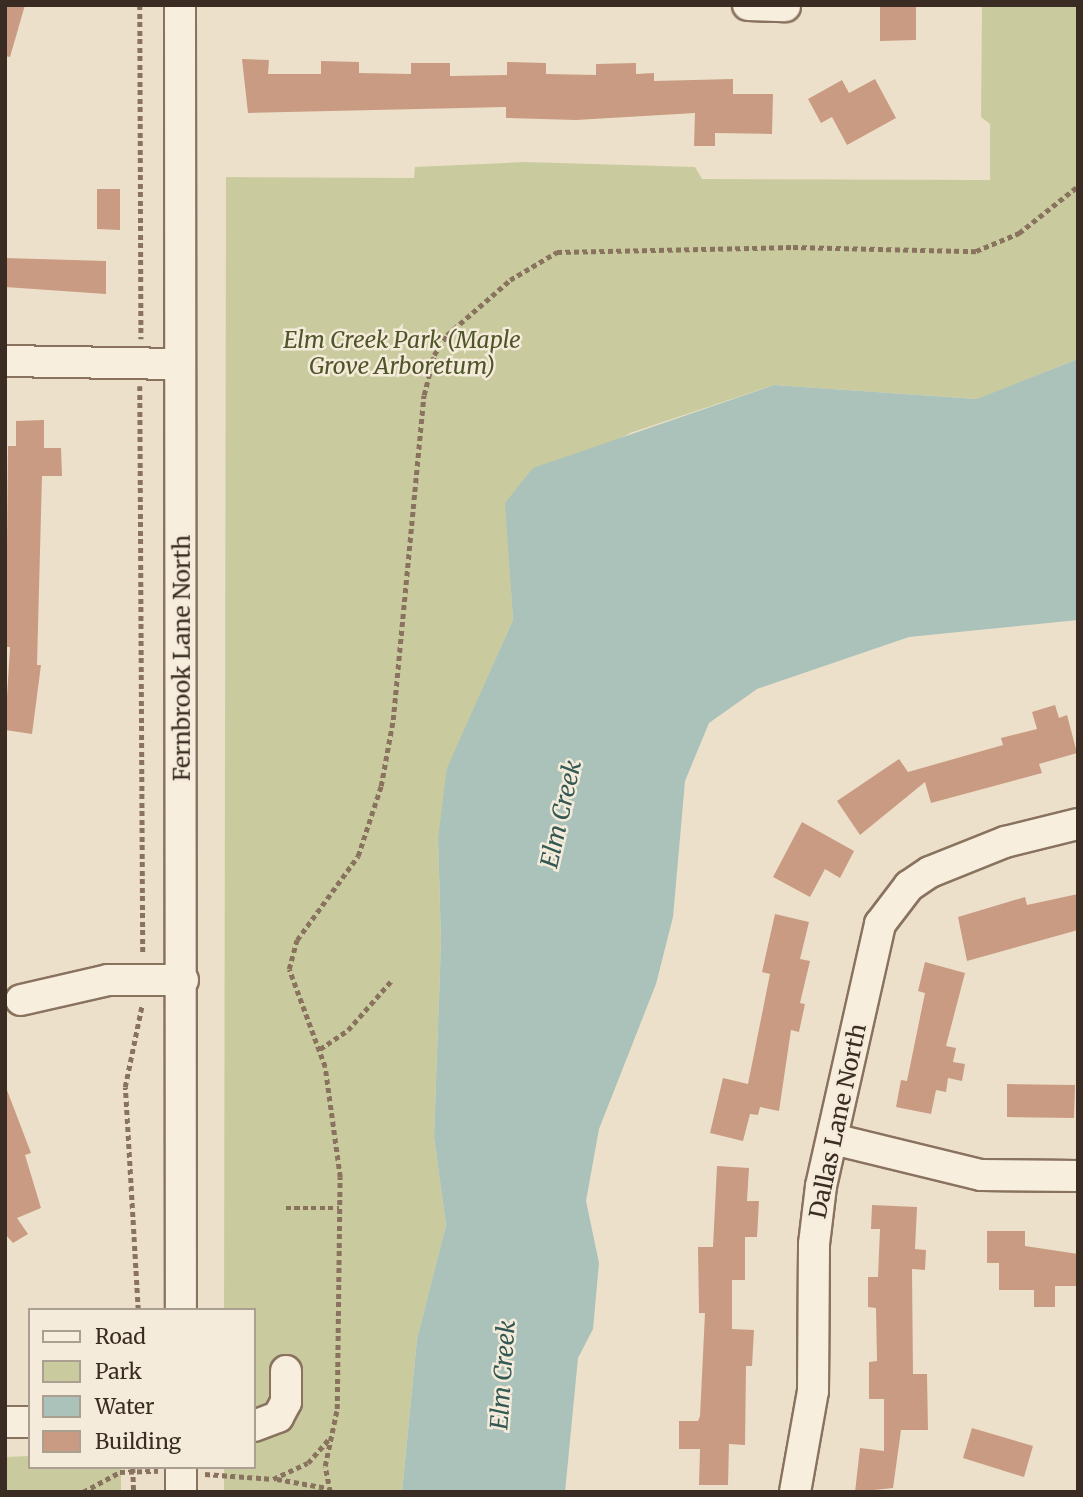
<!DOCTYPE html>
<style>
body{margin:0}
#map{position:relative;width:1083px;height:1497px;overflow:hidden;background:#ede0ca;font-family:Merriweather,serif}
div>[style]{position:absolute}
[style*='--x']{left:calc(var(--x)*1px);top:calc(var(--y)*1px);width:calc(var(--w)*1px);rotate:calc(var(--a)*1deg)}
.green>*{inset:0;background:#c9cb9e}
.water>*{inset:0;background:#aac2b9}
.building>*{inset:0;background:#c99b82}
.path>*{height:4.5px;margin-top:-2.25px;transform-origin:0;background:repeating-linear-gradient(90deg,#89735f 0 5px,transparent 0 8.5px)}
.roads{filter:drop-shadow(2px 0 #89735f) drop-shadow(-2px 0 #89735f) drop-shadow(0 2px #89735f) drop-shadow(0 -2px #89735f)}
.minor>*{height:30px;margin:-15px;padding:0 15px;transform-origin:15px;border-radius:15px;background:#f8eede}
span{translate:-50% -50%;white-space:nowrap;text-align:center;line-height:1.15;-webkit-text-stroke:5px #f5ebda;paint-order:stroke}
.park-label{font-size:23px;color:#4e5629;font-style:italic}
.street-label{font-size:23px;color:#3a2c22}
.water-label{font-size:24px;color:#325954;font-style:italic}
.frame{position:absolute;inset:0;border:7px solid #3a2c22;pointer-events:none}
.legend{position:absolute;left:28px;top:1308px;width:228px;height:161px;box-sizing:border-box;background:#f5ebda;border:2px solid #aa9f90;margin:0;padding:9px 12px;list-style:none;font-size:21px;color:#3a2c22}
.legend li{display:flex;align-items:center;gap:14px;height:35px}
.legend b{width:35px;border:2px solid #aa9f90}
</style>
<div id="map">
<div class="green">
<div style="clip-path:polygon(982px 5px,1078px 5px,1078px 359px,978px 399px,774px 385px,630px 433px,506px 503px,513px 620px,470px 718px,438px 839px,441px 941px,434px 1137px,446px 1225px,417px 1339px,402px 1492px,224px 1492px,224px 1467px,254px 1467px,254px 1310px,224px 1310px,226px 177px,414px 178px,415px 167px,525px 162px,695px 167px,702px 179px,990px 180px,990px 124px,981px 117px)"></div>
<div style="clip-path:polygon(30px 1456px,30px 1467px,121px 1467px,121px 1492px,5px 1492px,5px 1457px)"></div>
</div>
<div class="water">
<div style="clip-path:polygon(1078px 359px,1078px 620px,909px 637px,757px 689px,709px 723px,685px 781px,673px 917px,656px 984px,599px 1129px,586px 1201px,599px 1263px,593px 1329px,578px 1358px,565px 1492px,402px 1492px,417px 1339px,446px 1225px,434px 1137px,441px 941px,438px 839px,447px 768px,513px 620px,505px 503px,533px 468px,774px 385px,977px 399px)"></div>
</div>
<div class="building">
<div style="clip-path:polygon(5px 5px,25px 5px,10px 57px,5px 56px)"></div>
<div style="clip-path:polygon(880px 5px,916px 5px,916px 40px,880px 41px)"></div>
<div style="clip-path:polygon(242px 59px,269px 60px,268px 74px,321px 74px,321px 61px,359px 62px,359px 73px,411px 74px,411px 63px,450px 63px,450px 76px,507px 75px,507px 62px,546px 63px,546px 74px,596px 75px,596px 64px,636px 63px,636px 74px,654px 73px,654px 81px,733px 79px,733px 94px,773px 94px,772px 134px,715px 133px,715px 146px,694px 146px,695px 113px,576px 120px,506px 118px,506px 107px,248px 113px)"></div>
<div style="clip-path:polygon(875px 79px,896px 118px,847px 145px,832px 117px,821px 123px,808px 99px,842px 80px,849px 93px)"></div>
<div style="clip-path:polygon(97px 189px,120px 189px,120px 230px,97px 229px)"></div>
<div style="clip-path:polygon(5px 258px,106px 261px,106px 294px,5px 287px)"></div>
<div style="clip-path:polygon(44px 420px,44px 448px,61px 448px,62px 476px,42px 476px,37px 665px,41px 665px,32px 734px,5px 730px,10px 647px,6px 647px,8px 446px,16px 446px,16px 421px)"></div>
<div style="clip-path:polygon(1055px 705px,1059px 718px,1067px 715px,1077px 753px,1039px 764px,1042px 773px,931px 803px,925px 782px,860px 835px,837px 801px,899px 759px,908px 772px,1003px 745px,1001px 738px,1037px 729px,1032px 712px)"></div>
<div style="clip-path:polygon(802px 822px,854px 851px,840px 878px,825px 869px,810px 897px,773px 877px)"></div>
<div style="clip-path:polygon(1078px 894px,1078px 930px,967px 961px,958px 917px,1025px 897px,1027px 905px)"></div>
<div style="clip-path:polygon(775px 914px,809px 922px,800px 959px,810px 961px,800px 1003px,805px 1004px,799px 1032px,791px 1030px,779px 1111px,760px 1107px,758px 1115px,750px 1114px,743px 1141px,710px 1133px,723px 1078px,748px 1084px,770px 974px,762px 972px)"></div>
<div style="clip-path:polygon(925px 962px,965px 973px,946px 1046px,956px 1048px,953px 1062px,965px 1064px,962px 1081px,948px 1078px,946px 1092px,936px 1090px,931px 1114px,896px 1107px,901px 1080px,907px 1081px,925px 993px,918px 991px)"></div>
<div style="clip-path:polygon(1007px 1084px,1075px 1085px,1074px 1118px,1007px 1117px)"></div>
<div style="clip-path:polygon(5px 1085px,31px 1153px,25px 1155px,41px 1208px,17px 1218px,28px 1234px,13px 1243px,5px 1234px)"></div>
<div style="clip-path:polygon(717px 1166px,749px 1168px,747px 1201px,759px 1201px,757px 1237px,745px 1237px,745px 1280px,732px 1280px,732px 1329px,754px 1330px,752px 1366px,746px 1366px,745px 1445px,729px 1444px,728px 1485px,699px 1485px,700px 1449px,679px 1449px,679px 1421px,698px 1421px,700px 1416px,705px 1313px,699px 1313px,698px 1247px,713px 1247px)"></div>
<div style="clip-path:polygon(872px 1205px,917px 1207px,915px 1249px,926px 1250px,925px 1270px,912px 1269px,913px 1374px,927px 1374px,928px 1430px,901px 1430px,893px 1488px,855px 1492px,860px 1448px,884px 1451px,884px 1399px,869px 1399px,869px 1362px,877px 1361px,876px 1308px,868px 1307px,868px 1277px,878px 1277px,880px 1229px,871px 1229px)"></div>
<div style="clip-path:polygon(987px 1231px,1025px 1231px,1025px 1246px,1078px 1254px,1078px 1286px,1055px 1286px,1055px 1307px,1034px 1307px,1034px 1290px,999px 1290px,999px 1263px,987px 1263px)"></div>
<div style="clip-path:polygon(972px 1428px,1033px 1446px,1024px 1477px,963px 1458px)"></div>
</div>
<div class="path">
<div style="--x:140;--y:5;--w:334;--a:89.8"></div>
<div style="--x:140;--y:386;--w:569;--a:89.7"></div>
<div style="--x:320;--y:1049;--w:34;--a:-34"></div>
<div style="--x:348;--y:1030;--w:65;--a:-48.7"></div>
<div style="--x:286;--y:1208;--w:53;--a:0"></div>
<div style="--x:138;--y:1310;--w:223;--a:-93.3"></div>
<div style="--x:125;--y:1087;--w:84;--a:-78.3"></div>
<div style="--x:133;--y:1468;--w:24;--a:88"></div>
<div style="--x:205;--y:1474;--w:68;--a:4.2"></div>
<div style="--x:273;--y:1479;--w:38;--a:-25"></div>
<div style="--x:308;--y:1463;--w:32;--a:-49"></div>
<div style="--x:277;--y:1479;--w:51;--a:10.2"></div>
<div style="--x:83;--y:1492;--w:42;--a:-28.4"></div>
<div style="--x:120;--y:1472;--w:38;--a:-2"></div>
<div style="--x:330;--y:1492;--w:26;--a:-101"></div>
<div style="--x:325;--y:1466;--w:58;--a:-78.1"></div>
<div style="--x:337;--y:1409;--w:232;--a:-89.3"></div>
<div style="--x:340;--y:1177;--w:111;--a:-97.8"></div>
<div style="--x:325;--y:1067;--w:104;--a:-110.2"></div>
<div style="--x:289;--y:969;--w:30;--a:-75"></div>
<div style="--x:297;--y:940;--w:104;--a:-54"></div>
<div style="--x:358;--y:856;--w:74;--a:-71.8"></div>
<div style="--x:381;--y:786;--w:67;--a:-79.7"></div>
<div style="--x:393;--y:720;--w:326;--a:-84.6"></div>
<div style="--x:424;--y:395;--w:41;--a:-76"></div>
<div style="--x:434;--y:355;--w:24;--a:-57"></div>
<div style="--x:447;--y:335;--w:84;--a:-41.1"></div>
<div style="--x:510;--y:280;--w:55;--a:-30.8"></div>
<div style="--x:557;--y:252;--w:236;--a:-1.2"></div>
<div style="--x:793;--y:247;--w:183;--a:1.3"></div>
<div style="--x:976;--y:251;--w:47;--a:-22.7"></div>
<div style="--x:1019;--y:233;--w:75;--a:-38.5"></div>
</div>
<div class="roads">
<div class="minor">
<div style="--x:180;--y:5;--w:1305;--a:89.96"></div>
<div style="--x:748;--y:5;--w:37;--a:2"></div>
<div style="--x:5;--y:361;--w:175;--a:1"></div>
<div style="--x:21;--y:1000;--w:89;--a:-12.9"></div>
<div style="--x:108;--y:980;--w:75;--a:0"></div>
<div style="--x:833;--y:1139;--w:152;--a:13.7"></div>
<div style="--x:981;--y:1175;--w:97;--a:0.6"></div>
<div style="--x:5;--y:1422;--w:25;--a:0"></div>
<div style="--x:254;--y:1426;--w:26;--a:-21"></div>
<div style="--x:278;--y:1417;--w:17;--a:-62"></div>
<div style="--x:286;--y:1402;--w:31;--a:-90"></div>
<div style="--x:181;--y:1467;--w:25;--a:90"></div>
<div style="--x:795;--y:1492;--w:103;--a:-79.9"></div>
<div style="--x:813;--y:1391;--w:147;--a:-89.6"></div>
<div style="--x:814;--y:1244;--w:58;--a:-83.1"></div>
<div style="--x:821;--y:1186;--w:269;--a:-77.3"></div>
<div style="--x:880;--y:924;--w:48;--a:-52.7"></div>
<div style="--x:909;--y:886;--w:25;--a:-34"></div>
<div style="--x:930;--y:872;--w:81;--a:-21.8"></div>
<div style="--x:1005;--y:842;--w:75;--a:-13.9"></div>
</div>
</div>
<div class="park-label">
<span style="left:402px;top:353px">Elm Creek Park (Maple<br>Grove Arboretum)</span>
</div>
<div class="street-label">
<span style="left:182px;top:658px;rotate:-90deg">Fernbrook Lane North</span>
<span style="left:838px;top:1121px;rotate:-78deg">Dallas Lane North</span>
</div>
<div class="water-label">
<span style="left:561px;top:814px;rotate:-77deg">Elm Creek</span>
<span style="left:503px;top:1375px;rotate:-86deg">Elm Creek</span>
</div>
<div class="frame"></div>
<ul class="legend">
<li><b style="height:9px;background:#f8eede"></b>Road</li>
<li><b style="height:19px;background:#c9cb9e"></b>Park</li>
<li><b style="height:19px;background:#aac2b9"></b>Water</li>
<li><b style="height:19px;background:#c99b82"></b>Building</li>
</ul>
</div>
